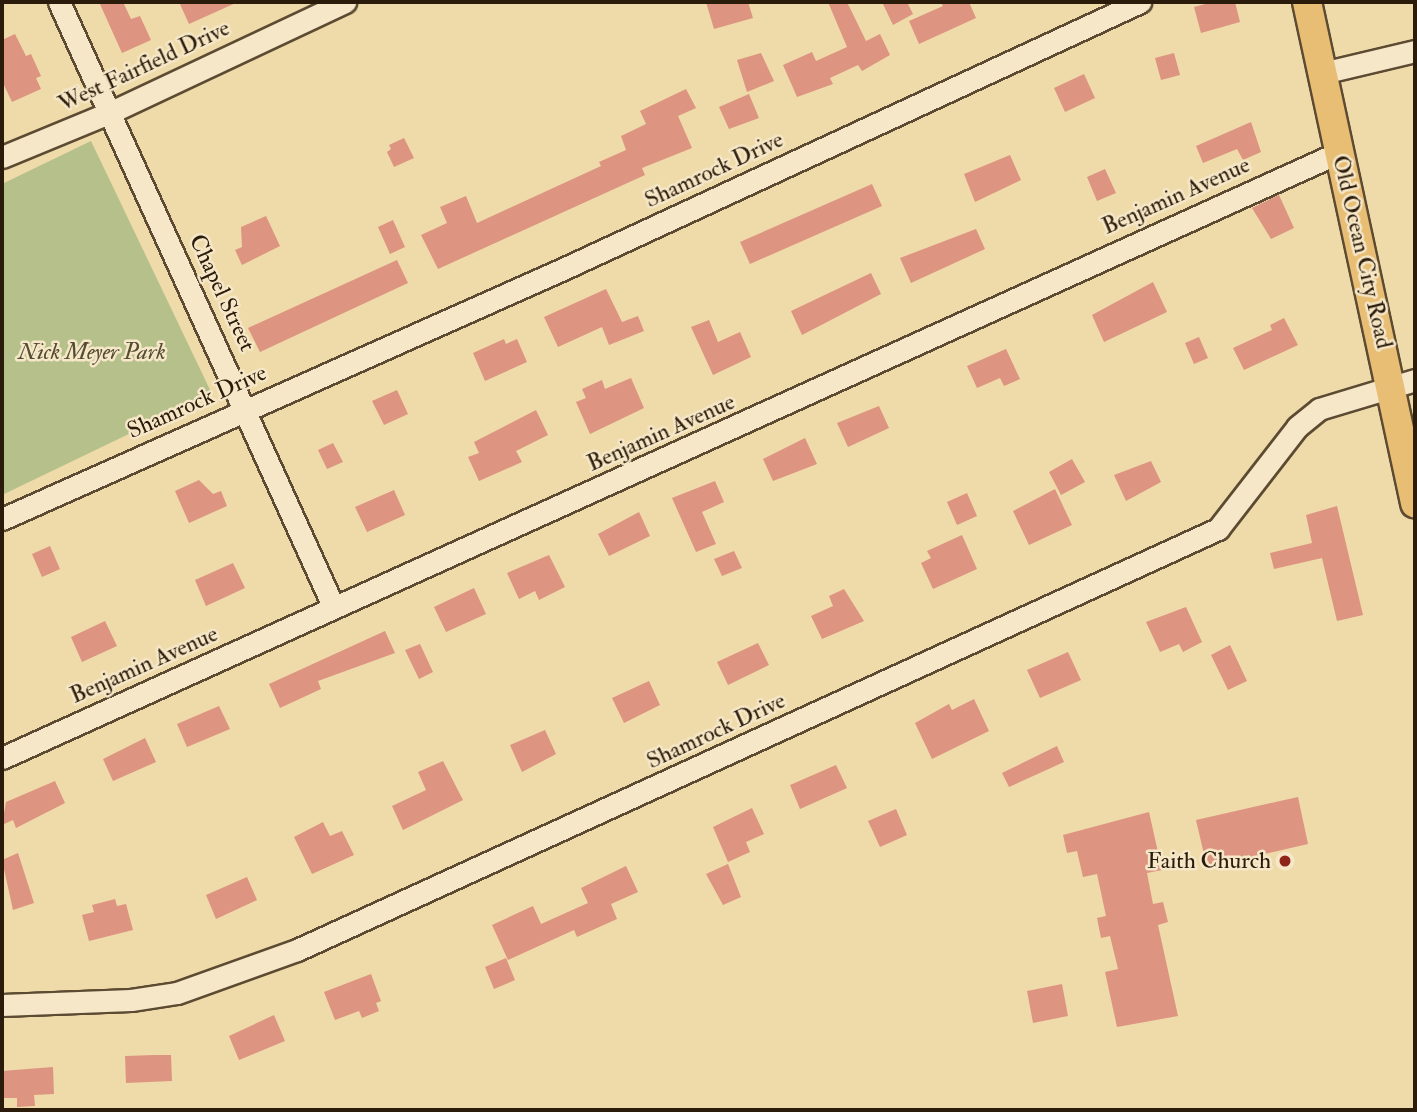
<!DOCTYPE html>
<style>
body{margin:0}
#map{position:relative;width:1417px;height:1112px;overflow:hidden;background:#efdaa9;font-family:"IM FELL Double Pica",serif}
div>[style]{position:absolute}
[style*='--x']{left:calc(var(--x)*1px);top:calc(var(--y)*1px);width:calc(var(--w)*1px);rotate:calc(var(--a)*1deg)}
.green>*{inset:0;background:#b5c08b}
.building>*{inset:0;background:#dd9481}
.roads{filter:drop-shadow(2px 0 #5c4b32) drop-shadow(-2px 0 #5c4b32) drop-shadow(0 2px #5c4b32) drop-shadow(0 -2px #5c4b32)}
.minor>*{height:21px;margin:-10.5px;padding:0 10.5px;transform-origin:10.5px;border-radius:10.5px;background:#f5e7c7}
.major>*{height:28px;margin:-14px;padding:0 14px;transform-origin:14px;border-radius:14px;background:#e8bd74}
.dots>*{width:19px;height:19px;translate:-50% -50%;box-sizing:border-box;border:4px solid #f5e7c7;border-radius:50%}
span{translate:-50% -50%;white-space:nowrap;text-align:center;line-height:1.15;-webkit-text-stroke:5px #f5e7c7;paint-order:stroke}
.street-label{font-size:23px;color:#2b1b0a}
.park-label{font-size:23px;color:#544d31;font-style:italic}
.poi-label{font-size:23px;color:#2b1b0a}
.right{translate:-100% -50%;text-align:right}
.frame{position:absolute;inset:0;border:4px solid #2b1b0a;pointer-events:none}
</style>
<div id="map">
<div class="green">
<div style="clip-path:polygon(91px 141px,212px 394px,2px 495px,2px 184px)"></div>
</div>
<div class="building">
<div style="clip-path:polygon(99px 2px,123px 2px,131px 19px,140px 16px,151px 40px,122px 53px)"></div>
<div style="clip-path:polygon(179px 2px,238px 2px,189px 24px)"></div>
<div style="clip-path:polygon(706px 2px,748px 2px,753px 18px,714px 29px)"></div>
<div style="clip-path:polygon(828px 2px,847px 2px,866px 41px,880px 34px,890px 55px,862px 71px,858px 65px,830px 78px,833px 84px,797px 97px,783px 65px,812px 52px,816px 61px,847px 47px)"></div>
<div style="clip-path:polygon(882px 2px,907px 2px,913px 14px,893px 25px)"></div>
<div style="clip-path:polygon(940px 2px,969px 2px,976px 18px,919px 44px,909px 21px,943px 6px)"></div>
<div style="clip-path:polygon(1213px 2px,1235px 2px,1240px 22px,1201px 33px,1194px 7px)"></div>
<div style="clip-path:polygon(15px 34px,26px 56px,31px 54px,41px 76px,36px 78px,41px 89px,12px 102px,2px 81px,2px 40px)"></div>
<div style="clip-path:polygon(761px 53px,774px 81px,747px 92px,737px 60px)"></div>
<div style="clip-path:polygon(1174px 53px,1180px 75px,1161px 80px,1155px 58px)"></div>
<div style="clip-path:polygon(1084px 74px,1095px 98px,1065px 112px,1054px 88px)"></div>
<div style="clip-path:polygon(686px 89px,696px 108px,678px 116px,692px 148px,642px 168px,645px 175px,438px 269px,421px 235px,447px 223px,440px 207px,466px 196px,477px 223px,601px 166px,599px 162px,626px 150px,621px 136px,646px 124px,640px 111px)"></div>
<div style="clip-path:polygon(749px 94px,759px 118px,729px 129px,719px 107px)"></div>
<div style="clip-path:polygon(1251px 122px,1261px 152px,1243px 160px,1237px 149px,1203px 163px,1196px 146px)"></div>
<div style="clip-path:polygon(404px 138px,414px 158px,394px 167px,387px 152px,391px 149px,389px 145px)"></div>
<div style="clip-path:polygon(1010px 155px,1021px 180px,975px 202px,964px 174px)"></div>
<div style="clip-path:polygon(1105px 169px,1116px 193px,1097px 201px,1087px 177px)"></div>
<div style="clip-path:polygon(872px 184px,882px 206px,750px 264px,740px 242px)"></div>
<div style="clip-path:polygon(1279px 195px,1294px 228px,1271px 239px,1252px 208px)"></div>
<div style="clip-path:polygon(266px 216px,280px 246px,242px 265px,235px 250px,242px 247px,241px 227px)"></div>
<div style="clip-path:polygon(393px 220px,405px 247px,390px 254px,378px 227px)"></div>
<div style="clip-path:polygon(976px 229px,985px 249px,911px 283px,900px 258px)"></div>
<div style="clip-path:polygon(397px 260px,408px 283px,260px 352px,248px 328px)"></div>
<div style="clip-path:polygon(871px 273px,881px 294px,802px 335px,791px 311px)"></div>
<div style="clip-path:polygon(1153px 282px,1167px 312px,1104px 342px,1092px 315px)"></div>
<div style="clip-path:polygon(606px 289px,622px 322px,638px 316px,644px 331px,609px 345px,602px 327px,558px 347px,544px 317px)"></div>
<div style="clip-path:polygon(1284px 318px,1298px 345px,1244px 370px,1233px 348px,1272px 330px,1270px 325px)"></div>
<div style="clip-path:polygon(709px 320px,718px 342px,740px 332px,751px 357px,713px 375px,691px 327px)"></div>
<div style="clip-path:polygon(1199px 337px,1208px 358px,1194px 364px,1185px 343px)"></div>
<div style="clip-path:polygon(504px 339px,506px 344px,517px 339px,527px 362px,485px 381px,473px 353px)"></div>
<div style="clip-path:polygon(1006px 349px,1020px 379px,1004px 386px,1000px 378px,977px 388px,967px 366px)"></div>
<div style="clip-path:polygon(631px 378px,644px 408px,590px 434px,576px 402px,586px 398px,582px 389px,602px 380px,605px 389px)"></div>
<div style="clip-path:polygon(397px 390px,408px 414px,384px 425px,372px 401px)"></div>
<div style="clip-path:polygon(879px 406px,889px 428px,848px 447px,837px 423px)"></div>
<div style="clip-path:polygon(536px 410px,548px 435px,516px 451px,522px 462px,479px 481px,468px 457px,479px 453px,474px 442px)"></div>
<div style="clip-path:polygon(805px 438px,817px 464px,773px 481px,763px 459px)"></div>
<div style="clip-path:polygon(333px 443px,343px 462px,327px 469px,318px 450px)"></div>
<div style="clip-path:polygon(1072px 459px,1085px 482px,1061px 495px,1049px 472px)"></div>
<div style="clip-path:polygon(1151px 461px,1161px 482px,1126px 501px,1114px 475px)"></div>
<div style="clip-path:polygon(199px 480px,213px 494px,221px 491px,227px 506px,189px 523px,175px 491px)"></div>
<div style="clip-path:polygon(715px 481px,724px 502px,702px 512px,716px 544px,696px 552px,672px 498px)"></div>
<div style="clip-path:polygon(1055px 489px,1072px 525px,1029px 545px,1013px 511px)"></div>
<div style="clip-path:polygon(394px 490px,405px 515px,367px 532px,355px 507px)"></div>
<div style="clip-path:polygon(967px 493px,977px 516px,957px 525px,947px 502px)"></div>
<div style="clip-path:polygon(1337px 506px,1363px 615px,1337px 621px,1322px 558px,1274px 569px,1270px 553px,1312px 543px,1306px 515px)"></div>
<div style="clip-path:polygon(639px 512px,650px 536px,609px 556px,598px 534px)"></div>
<div style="clip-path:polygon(962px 535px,977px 569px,933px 589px,921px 563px,931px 558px,927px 551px)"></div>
<div style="clip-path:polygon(50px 546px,60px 569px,42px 577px,32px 554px)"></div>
<div style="clip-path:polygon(734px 551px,742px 568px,722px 576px,714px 559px)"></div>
<div style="clip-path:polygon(549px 555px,565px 587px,539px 600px,535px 591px,519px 599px,507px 573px)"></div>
<div style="clip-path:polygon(233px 563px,245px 588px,206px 606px,195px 580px)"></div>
<div style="clip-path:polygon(474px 588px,486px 614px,446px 632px,434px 607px)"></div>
<div style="clip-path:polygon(844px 589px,864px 621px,822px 639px,811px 616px,833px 606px,829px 596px)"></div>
<div style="clip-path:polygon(1186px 607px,1202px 642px,1183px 652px,1179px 644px,1160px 652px,1146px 622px)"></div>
<div style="clip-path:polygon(105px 621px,117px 646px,82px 662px,71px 637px)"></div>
<div style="clip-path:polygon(385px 631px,395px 653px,318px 681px,321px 689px,280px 708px,269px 684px)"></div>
<div style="clip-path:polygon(758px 643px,769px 665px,728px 685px,717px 662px)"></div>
<div style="clip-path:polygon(420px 644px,433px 672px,419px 679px,405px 650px)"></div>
<div style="clip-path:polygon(1230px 645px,1247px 681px,1228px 690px,1211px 655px)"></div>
<div style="clip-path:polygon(1068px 652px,1081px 680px,1040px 698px,1027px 670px)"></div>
<div style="clip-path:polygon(649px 681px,660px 705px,624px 723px,612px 698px)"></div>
<div style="clip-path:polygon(974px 699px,989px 731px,932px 759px,915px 723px,949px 704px,952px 710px)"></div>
<div style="clip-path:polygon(219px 706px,230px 729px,187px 747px,177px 724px)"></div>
<div style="clip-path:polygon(545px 730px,556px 754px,522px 772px,510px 745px)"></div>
<div style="clip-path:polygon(145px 738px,156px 762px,113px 781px,103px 759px)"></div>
<div style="clip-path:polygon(1057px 746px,1064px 762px,1009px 787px,1002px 773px)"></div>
<div style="clip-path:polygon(443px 761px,463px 800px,403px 830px,392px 806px,426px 790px,418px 772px)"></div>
<div style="clip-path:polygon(836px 765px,847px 788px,800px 809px,790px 785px)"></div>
<div style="clip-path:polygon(55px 781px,65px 803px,16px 828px,13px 820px,2px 825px,6px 802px)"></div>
<div style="clip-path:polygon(1298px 797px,1308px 844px,1207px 867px,1196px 820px)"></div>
<div style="clip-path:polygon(752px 808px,764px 834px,746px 842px,750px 852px,728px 862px,713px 827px)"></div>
<div style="clip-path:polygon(896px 809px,907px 835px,880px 847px,868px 821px)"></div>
<div style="clip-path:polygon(1149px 812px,1162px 870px,1147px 873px,1153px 904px,1163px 902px,1168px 922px,1158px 925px,1178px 1016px,1117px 1027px,1105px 972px,1118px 969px,1110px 936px,1101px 938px,1097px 918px,1106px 916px,1097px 874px,1083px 877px,1077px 851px,1067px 853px,1063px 835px)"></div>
<div style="clip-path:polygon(323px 822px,330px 836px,342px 831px,354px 855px,312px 874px,294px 837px)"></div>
<div style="clip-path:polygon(18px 853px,34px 903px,13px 910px,2px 860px)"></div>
<div style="clip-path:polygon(728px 864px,741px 897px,723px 905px,706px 874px)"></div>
<div style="clip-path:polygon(626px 866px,638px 892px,611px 904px,617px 919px,577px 937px,574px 930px,508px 960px,492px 925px,533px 906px,541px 924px,588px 903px,581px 888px)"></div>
<div style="clip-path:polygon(247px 877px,257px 900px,216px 919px,206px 895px)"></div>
<div style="clip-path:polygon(115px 899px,117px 906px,126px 904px,133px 930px,89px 941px,82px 915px,94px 912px,92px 905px)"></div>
<div style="clip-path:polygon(506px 958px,515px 980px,494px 989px,485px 967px)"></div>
<div style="clip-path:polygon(371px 974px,381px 1001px,376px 1003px,379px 1011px,362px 1018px,359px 1011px,335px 1020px,324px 992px)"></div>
<div style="clip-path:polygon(1062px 984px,1068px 1016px,1033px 1023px,1027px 991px)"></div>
<div style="clip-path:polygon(274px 1015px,285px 1041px,239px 1060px,229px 1036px)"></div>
<div style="clip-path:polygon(154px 1055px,171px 1055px,172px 1081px,126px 1083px,125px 1056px)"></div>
<div style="clip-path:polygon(53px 1067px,54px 1094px,34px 1095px,35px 1106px,17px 1107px,17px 1098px,3px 1098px,2px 1071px)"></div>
</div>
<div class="roads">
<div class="minor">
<div style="--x:59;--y:2;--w:665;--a:65.59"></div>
<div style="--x:1322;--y:73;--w:96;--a:-13.3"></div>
<div style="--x:2;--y:157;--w:116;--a:-22.4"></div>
<div style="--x:109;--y:113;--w:261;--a:-25.2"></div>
<div style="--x:2;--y:519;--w:614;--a:-24.02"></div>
<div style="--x:563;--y:269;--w:636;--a:-24.83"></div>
<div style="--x:2;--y:758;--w:1469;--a:-24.37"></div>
<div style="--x:2;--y:1005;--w:129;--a:-2.2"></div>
<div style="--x:131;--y:1000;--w:47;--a:-8.7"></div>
<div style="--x:177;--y:993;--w:127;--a:-19.7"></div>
<div style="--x:297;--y:950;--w:1013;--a:-24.57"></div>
<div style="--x:1218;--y:529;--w:129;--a:-52.2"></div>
<div style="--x:1297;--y:427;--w:28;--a:-39"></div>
<div style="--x:1319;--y:409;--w:100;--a:-16.8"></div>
</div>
<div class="major">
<div style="--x:1307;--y:2;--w:513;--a:77.83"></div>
</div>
</div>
<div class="dots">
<div style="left:1285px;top:861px;background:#8f2418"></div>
</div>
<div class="street-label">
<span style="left:144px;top:66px;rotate:-25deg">West Fairfield Drive</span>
<span style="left:714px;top:170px;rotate:-25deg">Shamrock Drive</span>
<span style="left:1176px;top:196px;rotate:-24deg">Benjamin Avenue</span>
<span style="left:1362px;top:252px;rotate:77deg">Old Ocean City Road</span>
<span style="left:222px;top:293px;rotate:65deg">Chapel Street</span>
<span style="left:197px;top:402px;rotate:-24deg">Shamrock Drive</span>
<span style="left:661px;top:433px;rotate:-24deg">Benjamin Avenue</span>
<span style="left:144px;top:665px;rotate:-24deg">Benjamin Avenue</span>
<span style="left:716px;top:731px;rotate:-25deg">Shamrock Drive</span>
</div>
<div class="park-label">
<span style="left:92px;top:352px">Nick Meyer Park</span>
</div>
<div class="poi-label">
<span class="right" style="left:1271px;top:861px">Faith Church</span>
</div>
<div class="frame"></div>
</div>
